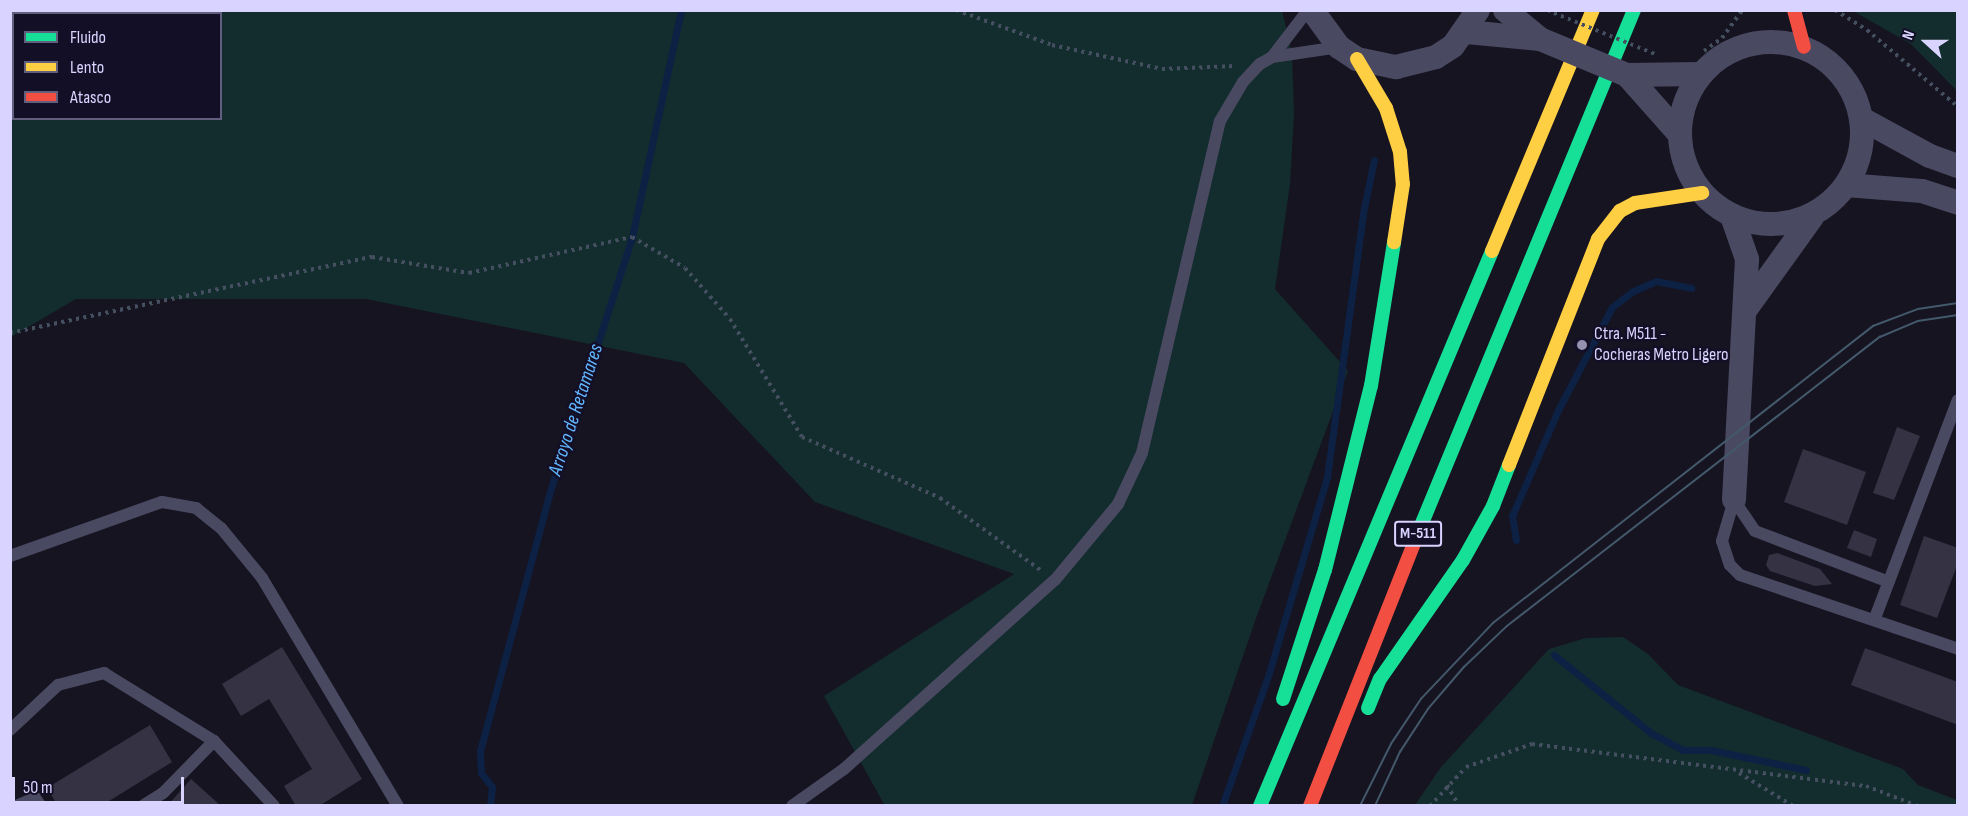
<!DOCTYPE html>
<style>
body{margin:0}
#map{position:relative;width:1968px;height:816px;overflow:hidden;background:#161421;font-family:"Sofia Sans Condensed",sans-serif}
div>[style]{position:absolute}
[style*='--x']{left:calc(var(--x)*1px);top:calc(var(--y)*1px);width:calc(var(--w)*1px);rotate:calc(var(--a)*1deg)}
.green>*{inset:0;background:#132c2d}
.stream>*{height:7px;margin:-3.5px;padding:0 3.5px;transform-origin:3.5px;border-radius:3.5px;background:#0d2144}
.building>*{inset:0;background:#343243}
.path>*{height:4px;margin-top:-2px;transform-origin:0;background:repeating-linear-gradient(90deg,#44505f 0 3px,transparent 0 7.5px)}
.lane>*{height:12px;margin:-6px;padding:0 6px;transform-origin:6px;border-radius:6px;background:#4a4962}
.street>*{height:24px;margin:-12px;padding:0 12px;transform-origin:12px;border-radius:12px;background:#4a4962}
.street>.ring{margin:-12px;padding:0;box-sizing:content-box;background:none;border:24px solid #4a4962;border-radius:50%}
.fast>*{height:14px;margin:-7px;padding:0 7px;transform-origin:7px;border-radius:7px;background:#16e098}
.slow>*{height:14px;margin:-7px;padding:0 7px;transform-origin:7px;border-radius:7px;background:#ffcf43}
.jam>*{height:14px;margin:-7px;padding:0 7px;transform-origin:7px;border-radius:7px;background:#f24e42}
.tram>*{height:1.5px;margin:-0.75px;padding:0 0.75px;transform-origin:0.75px;border-radius:0.75px;background:#43596b}
.path-bridge>*{height:4px;margin-top:-2px;transform-origin:0;background:repeating-linear-gradient(90deg,#44505f 0 3px,transparent 0 7.5px)}
.street-bridge>*{height:24px;margin:-12px;padding:0 12px;transform-origin:12px;border-radius:12px;background:#4a4962}
.dots>*{width:16px;height:16px;translate:-50% -50%;box-sizing:border-box;border:3px solid #130f26;border-radius:50%}
span{translate:-50% -50%;white-space:nowrap;text-align:center;line-height:1.15;-webkit-text-stroke:5px #130f26;paint-order:stroke}
.shield-label span{padding:2px 4px;background:#130f26;border:2px solid;border-radius:4px;-webkit-text-stroke-width:0}
.shield-label{font-size:16px;color:#d9d4ff;font-weight:700}
.poi-label{font-size:18px;color:#d9d4ff}
.left{translate:0 -50%;text-align:left}
.water-label{font-size:20px;color:#62b6ff;font-style:italic}
.frame{position:absolute;inset:0;border:12px solid #d9d4ff;pointer-events:none}
.legend{position:absolute;left:12px;top:12px;width:210px;height:108px;box-sizing:border-box;background:#130f26;border:2px solid #625e7d;margin:0;padding:8px 10px;list-style:none;font-size:18px;color:#d9d4ff}
.legend li{display:flex;align-items:center;gap:12px;height:30px}
.legend b{width:30px;border:2px solid #625e7d}
.north{position:absolute;left:1896px;top:12px;width:60px;height:60px;-webkit-text-stroke:4px #130f26;paint-order:stroke;rotate:291deg;font-size:16px;font-weight:700;line-height:24px;text-align:center;color:#d9d4ff}
.north::after{content:'';display:block;margin:auto;width:21px;height:27px;background:#d9d4ff;clip-path:polygon(50% 0,100% 100%,50% 72%,0 100%)}
.scale{position:absolute;left:12px;top:777px;width:172px;height:27px;box-sizing:border-box;border:3px solid #d9d4ff;border-top:0;padding-left:8px;font-size:18px;line-height:21px;white-space:nowrap;color:#d9d4ff;-webkit-text-stroke:4px #130f26;paint-order:stroke}
</style>
<div id="map">
<div class="green">
<div style="clip-path:polygon(evenodd,1282px 10px,1292px 53px,1294px 115px,1290px 184px,1275px 289px,1348px 371px,1255px 621px,1192px 805px,885px 806px,824px 696px,1014px 574px,815px 502px,684px 363px,366px 299px,76px 299px,11px 337px,11px 11px,1282px 10px,14px 14px,220px 14px,220px 118px,14px 118px,14px 14px)"></div>
<div style="clip-path:polygon(1853px 11px,1957px 11px,1957px 91px,1911px 44px)"></div>
<div style="clip-path:polygon(1623px 637px,1648px 654px,1678px 685px,1903px 769px,1918px 785px,1957px 800px,1957px 805px,1415px 805px,1441px 767px,1549px 649px,1586px 638px)"></div>
</div>
<div class="stream">
<div style="--x:1516;--y:540;--w:24;--a:-99"></div>
<div style="--x:1512;--y:516;--w:116;--a:-66.5"></div>
<div style="--x:1558;--y:410;--w:116;--a:-62.3"></div>
<div style="--x:1612;--y:307;--w:26;--a:-37"></div>
<div style="--x:1633;--y:291;--w:25;--a:-23"></div>
<div style="--x:1656;--y:281;--w:36;--a:11"></div>
<div style="--x:1554;--y:655;--w:124;--a:38.8"></div>
<div style="--x:1651;--y:733;--w:36;--a:28"></div>
<div style="--x:1683;--y:750;--w:28;--a:0"></div>
<div style="--x:1711;--y:750;--w:97;--a:11.9"></div>
<div style="--x:490;--y:806;--w:19;--a:-84"></div>
<div style="--x:492;--y:787;--w:18;--a:-128"></div>
<div style="--x:481;--y:773;--w:22;--a:-93"></div>
<div style="--x:480;--y:751;--w:272;--a:-74.9"></div>
<div style="--x:551;--y:488;--w:264;--a:-72.1"></div>
<div style="--x:632;--y:237;--w:232;--a:-77.8"></div>
<div style="--x:1222;--y:806;--w:141;--a:-70.5"></div>
<div style="--x:1269;--y:673;--w:204;--a:-73.5"></div>
<div style="--x:1327;--y:477;--w:266;--a:-82.2"></div>
<div style="--x:1363;--y:213;--w:54;--a:-78.3"></div>
</div>
<div class="building">
<div style="clip-path:polygon(1897px 427px,1920px 436px,1894px 500px,1873px 493px)"></div>
<div style="clip-path:polygon(1803px 449px,1866px 472px,1847px 525px,1784px 502px)"></div>
<div style="clip-path:polygon(1854px 530px,1877px 539px,1871px 557px,1847px 548px)"></div>
<div style="clip-path:polygon(1924px 536px,1958px 548px,1958px 563px,1937px 618px,1900px 605px)"></div>
<div style="clip-path:polygon(1777px 553px,1820px 569px,1832px 584px,1815px 586px,1770px 571px,1766px 565px,1769px 555px)"></div>
<div style="clip-path:polygon(282px 647px,362px 779px,319px 806px,296px 806px,284px 786px,312px 769px,269px 699px,241px 716px,222px 684px)"></div>
<div style="clip-path:polygon(1865px 648px,1958px 682px,1958px 725px,1851px 685px)"></div>
<div style="clip-path:polygon(150px 725px,172px 762px,101px 806px,58px 806px,47px 788px)"></div>
<div style="clip-path:polygon(191px 779px,221px 806px,167px 806px)"></div>
</div>
<div class="path">
<div style="--x:956;--y:10;--w:102;--a:20"></div>
<div style="--x:1052;--y:45;--w:113;--a:12.3"></div>
<div style="--x:1162;--y:69;--w:73;--a:-2.4"></div>
<div style="--x:1548;--y:10;--w:7;--a:27"></div>
<div style="--x:1835;--y:10;--w:38;--a:32"></div>
<div style="--x:1867;--y:30;--w:119;--a:40.2"></div>
<div style="--x:141;--y:14;--w:5;--a:-53"></div>
<div style="--x:1704;--y:51;--w:22;--a:-36"></div>
<div style="--x:1722;--y:38;--w:34;--a:-54"></div>
<div style="--x:10;--y:66;--w:4;--a:0"></div>
<div style="--x:10;--y:333;--w:370;--a:-11.9"></div>
<div style="--x:372;--y:257;--w:98;--a:9.4"></div>
<div style="--x:469;--y:273;--w:167;--a:-12.5"></div>
<div style="--x:632;--y:237;--w:61;--a:30.3"></div>
<div style="--x:685;--y:268;--w:68;--a:48.6"></div>
<div style="--x:730;--y:319;--w:138;--a:58.6"></div>
<div style="--x:802;--y:437;--w:151;--a:23.8"></div>
<div style="--x:940;--y:498;--w:125;--a:35.6"></div>
<div style="--x:1739;--y:773;--w:63;--a:31.4"></div>
<div style="--x:1447;--y:785;--w:24;--a:60"></div>
<div style="--x:1430;--y:806;--w:53;--a:-47.3"></div>
<div style="--x:1466;--y:767;--w:70;--a:-19.2"></div>
<div style="--x:1532;--y:744;--w:337;--a:7.2"></div>
<div style="--x:1866;--y:786;--w:56;--a:21"></div>
</div>
<div class="lane">
<div style="--x:1272;--y:57;--w:59;--a:-52.5"></div>
<div style="--x:1734;--y:500;--w:43;--a:106.3"></div>
<div style="--x:1722;--y:541;--w:25;--a:72"></div>
<div style="--x:1730;--y:565;--w:14;--a:45"></div>
<div style="--x:1740;--y:575;--w:230;--a:18.7"></div>
<div style="--x:1734;--y:500;--w:37;--a:56"></div>
<div style="--x:1755;--y:531;--w:143;--a:20.8"></div>
<div style="--x:10;--y:556;--w:161;--a:-19.6"></div>
<div style="--x:162;--y:502;--w:35;--a:10"></div>
<div style="--x:196;--y:508;--w:32;--a:39"></div>
<div style="--x:221;--y:528;--w:65;--a:50.6"></div>
<div style="--x:262;--y:578;--w:265;--a:59.2"></div>
<div style="--x:1875;--y:618;--w:233;--a:-69.2"></div>
<div style="--x:10;--y:730;--w:66;--a:-43.2"></div>
<div style="--x:58;--y:685;--w:48;--a:-14.6"></div>
<div style="--x:104;--y:673;--w:129;--a:31.7"></div>
<div style="--x:214;--y:741;--w:73;--a:134.4"></div>
<div style="--x:163;--y:793;--w:25;--a:148"></div>
<div style="--x:214;--y:741;--w:88;--a:47.3"></div>
<div style="--x:16;--y:806;--w:21;--a:-23"></div>
<div style="--x:35;--y:798;--w:10;--a:53"></div>
<div style="--x:792;--y:806;--w:64;--a:-35.4"></div>
<div style="--x:844;--y:769;--w:283;--a:-41.9"></div>
<div style="--x:1055;--y:580;--w:99;--a:-50.3"></div>
<div style="--x:1118;--y:504;--w:56;--a:-64.8"></div>
<div style="--x:1142;--y:453;--w:341;--a:-76.8"></div>
<div style="--x:1220;--y:121;--w:45;--a:-59.5"></div>
<div style="--x:1243;--y:82;--w:25;--a:-47"></div>
<div style="--x:1260;--y:64;--w:14;--a:-30"></div>
<div style="--x:1272;--y:57;--w:68;--a:-8.5"></div>
</div>
<div class="street">
<div style="--x:1312;--y:10;--w:46;--a:53.9"></div>
<div style="--x:1339;--y:47;--w:22;--a:34"></div>
<div style="--x:1357;--y:59;--w:40;--a:12"></div>
<div style="--x:1396;--y:67;--w:41;--a:-14"></div>
<div style="--x:1436;--y:57;--w:20;--a:-33"></div>
<div style="--x:1453;--y:46;--w:44;--a:-55.2"></div>
<div style="--x:1505;--y:10;--w:45;--a:39.6"></div>
<div style="--x:1467;--y:32;--w:73;--a:5.5"></div>
<div class="ring" style="left:1680px;top:42px;width:158px;height:158px"></div>
<div style="--x:1627;--y:75;--w:80;--a:48.5"></div>
<div style="--x:1627;--y:75;--w:74;--a:-0.8"></div>
<div style="--x:1862;--y:119;--w:77;--a:28.6"></div>
<div style="--x:1930;--y:156;--w:30;--a:20"></div>
<div style="--x:1846;--y:185;--w:76;--a:4.5"></div>
<div style="--x:1922;--y:191;--w:38;--a:18"></div>
<div style="--x:1732;--y:216;--w:46;--a:70.8"></div>
<div style="--x:1747;--y:259;--w:241;--a:93.1"></div>
<div style="--x:1746;--y:309;--w:113;--a:-54.3"></div>
</div>
<div class="fast">
<div style="--x:1420;--y:528;--w:560;--a:-67.55"></div>
<div style="--x:1283;--y:699;--w:136;--a:-72"></div>
<div style="--x:1325;--y:570;--w:190;--a:-76"></div>
<div style="--x:1371;--y:386;--w:146;--a:-80.9"></div>
<div style="--x:1368;--y:708;--w:31;--a:-68"></div>
<div style="--x:1380;--y:679;--w:145;--a:-55.1"></div>
<div style="--x:1463;--y:560;--w:62;--a:-60.9"></div>
<div style="--x:1493;--y:506;--w:44;--a:-68.7"></div>
<div style="--x:1260;--y:806;--w:602;--a:-67.31"></div>
</div>
<div class="slow">
<div style="--x:1357;--y:59;--w:57;--a:59.4"></div>
<div style="--x:1386;--y:108;--w:46;--a:72.3"></div>
<div style="--x:1400;--y:152;--w:32;--a:85"></div>
<div style="--x:1403;--y:184;--w:59;--a:98.8"></div>
<div style="--x:1492;--y:251;--w:261;--a:-67.3"></div>
<div style="--x:1509;--y:465;--w:243;--a:-68.5"></div>
<div style="--x:1598;--y:239;--w:36;--a:-52"></div>
<div style="--x:1620;--y:211;--w:17;--a:-28"></div>
<div style="--x:1635;--y:203;--w:68;--a:-8.5"></div>
</div>
<div class="jam">
<div style="--x:1794;--y:10;--w:38;--a:75"></div>
<div style="--x:1310;--y:806;--w:299;--a:-68.4"></div>
</div>
<div class="tram">
<div style="--x:1360;--y:806;--w:69;--a:-63.4"></div>
<div style="--x:1391;--y:744;--w:54;--a:-56.3"></div>
<div style="--x:1421;--y:699;--w:105;--a:-46.5"></div>
<div style="--x:1493;--y:623;--w:482;--a:-38"></div>
<div style="--x:1873;--y:326;--w:48;--a:-20.7"></div>
<div style="--x:1918;--y:309;--w:40;--a:-8.5"></div>
<div style="--x:1375;--y:806;--w:60;--a:-65.2"></div>
<div style="--x:1400;--y:752;--w:51;--a:-56.9"></div>
<div style="--x:1428;--y:709;--w:55;--a:-49.4"></div>
<div style="--x:1464;--y:667;--w:59;--a:-43.6"></div>
<div style="--x:1507;--y:626;--w:472;--a:-37.8"></div>
<div style="--x:1880;--y:337;--w:41;--a:-22.8"></div>
<div style="--x:1918;--y:321;--w:40;--a:-8.5"></div>
</div>
<div class="path-bridge">
<div style="--x:1554;--y:13;--w:109;--a:22.1"></div>
</div>
<div class="street-bridge">
<div style="--x:1540;--y:39;--w:94;--a:22.5"></div>
</div>
<div class="dots">
<div style="left:1582px;top:345px;background:#9591b1"></div>
</div>
<div class="shield-label">
<span style="left:1418px;top:534px">M-511</span>
</div>
<div class="poi-label">
<span class="left" style="left:1594px;top:345px">Ctra. M511 -<br>Cocheras Metro Ligero</span>
</div>
<div class="water-label">
<span style="left:576px;top:410px;rotate:-72deg">Arroyo de Retamares</span>
</div>
<div class="frame"></div>
<ul class="legend">
<li><b style="height:8px;background:#16e098"></b>Fluido</li>
<li><b style="height:8px;background:#ffcf43"></b>Lento</li>
<li><b style="height:8px;background:#f24e42"></b>Atasco</li>
</ul>
<div class="north">N</div>
<div class="scale">50 m</div>
</div>
